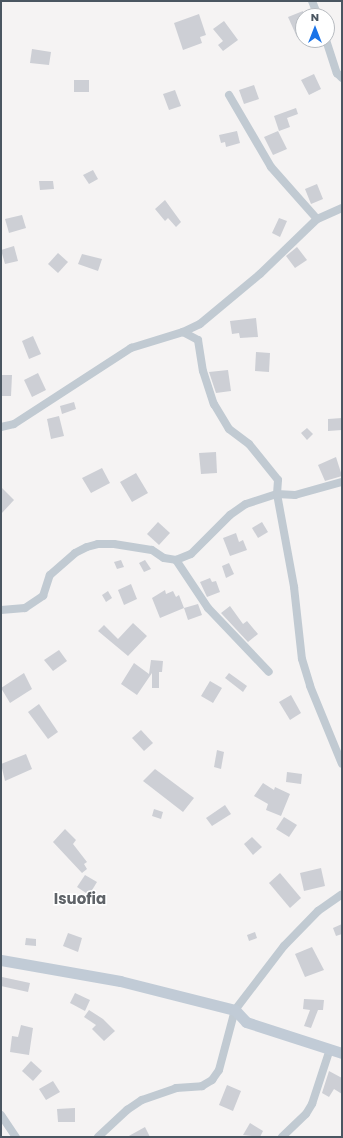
<!DOCTYPE html>
<style>
body{margin:0}
#map{position:relative;width:343px;height:1138px;overflow:hidden;background:#f5f3f3;font-family:Poppins,sans-serif}
div>[style]{position:absolute}
[style*='--x']{left:calc(var(--x)*1px);top:calc(var(--y)*1px);width:calc(var(--w)*1px);rotate:calc(var(--a)*1deg)}
.building>*{inset:0;background:#cdcfd5}
.minor>*{height:8px;margin:-4px;padding:0 4px;transform-origin:4px;border-radius:4px;background:#c1cad2}
.secondary>*{height:11px;margin:-5.5px;padding:0 5.5px;transform-origin:5.5px;border-radius:5.5px;background:#c1cbd6}
span{translate:-50% -50%;white-space:nowrap;text-align:center;line-height:1.15;-webkit-text-stroke:3px #fff;paint-order:stroke}
.quarter-label{font-size:15px;color:#5f6368;font-weight:700}
.frame{position:absolute;inset:0;border:2px solid #4a5661;pointer-events:none}
.north{position:absolute;left:295px;top:8px;width:40px;height:40px;box-sizing:border-box;background:#fff;border:1px solid #b7bbc0;border-radius:50%;rotate:0deg;font-size:11px;font-weight:700;line-height:16px;text-align:center;color:#4a5661}
.north::after{content:'';display:block;margin:auto;width:14px;height:18px;background:#1a73e8;clip-path:polygon(50% 0,100% 100%,50% 72%,0 100%)}
</style>
<div id="map">
<div class="building">
<div style="clip-path:polygon(303px 11px,303px 34px,297px 37px,288px 17px)"></div>
<div style="clip-path:polygon(199px 14px,206px 35px,200px 37px,202px 43px,183px 50px,174px 23px)"></div>
<div style="clip-path:polygon(224px 21px,238px 40px,223px 51px,218px 45px,223px 41px,213px 29px)"></div>
<div style="clip-path:polygon(32px 49px,51px 52px,49px 65px,30px 63px)"></div>
<div style="clip-path:polygon(314px 74px,321px 89px,309px 95px,301px 80px)"></div>
<div style="clip-path:polygon(74px 80px,89px 80px,89px 92px,74px 92px)"></div>
<div style="clip-path:polygon(254px 85px,259px 99px,244px 104px,239px 90px)"></div>
<div style="clip-path:polygon(175px 90px,181px 106px,169px 110px,163px 94px)"></div>
<div style="clip-path:polygon(296px 108px,298px 114px,287px 118px,290px 127px,279px 131px,274px 116px)"></div>
<div style="clip-path:polygon(237px 131px,240px 143px,226px 147px,225px 142px,221px 143px,219px 135px)"></div>
<div style="clip-path:polygon(278px 131px,287px 149px,273px 155px,264px 137px)"></div>
<div style="clip-path:polygon(93px 170px,98px 179px,89px 184px,83px 175px)"></div>
<div style="clip-path:polygon(39px 181px,53px 181px,54px 189px,40px 190px)"></div>
<div style="clip-path:polygon(317px 184px,323px 199px,311px 204px,305px 189px)"></div>
<div style="clip-path:polygon(165px 200px,181px 222px,176px 227px,168px 218px,165px 221px,155px 209px)"></div>
<div style="clip-path:polygon(22px 215px,26px 228px,9px 233px,5px 219px)"></div>
<div style="clip-path:polygon(279px 218px,287px 221px,280px 237px,272px 233px)"></div>
<div style="clip-path:polygon(14px 246px,18px 261px,5px 264px,1px 250px)"></div>
<div style="clip-path:polygon(297px 247px,307px 260px,295px 268px,286px 256px)"></div>
<div style="clip-path:polygon(58px 253px,68px 262px,58px 273px,48px 264px)"></div>
<div style="clip-path:polygon(82px 254px,102px 259px,98px 271px,78px 264px)"></div>
<div style="clip-path:polygon(256px 318px,258px 337px,240px 338px,239px 333px,232px 334px,230px 321px)"></div>
<div style="clip-path:polygon(33px 336px,41px 354px,29px 359px,22px 341px)"></div>
<div style="clip-path:polygon(256px 352px,270px 353px,269px 372px,255px 371px)"></div>
<div style="clip-path:polygon(228px 370px,231px 391px,216px 393px,209px 372px)"></div>
<div style="clip-path:polygon(38px 373px,46px 390px,32px 397px,24px 380px)"></div>
<div style="clip-path:polygon(1px 375px,12px 375px,11px 396px,1px 396px)"></div>
<div style="clip-path:polygon(74px 402px,76px 409px,62px 414px,60px 406px)"></div>
<div style="clip-path:polygon(59px 416px,64px 436px,51px 439px,47px 419px)"></div>
<div style="clip-path:polygon(342px 418px,342px 430px,328px 431px,328px 419px)"></div>
<div style="clip-path:polygon(307px 428px,313px 434px,307px 440px,301px 433px)"></div>
<div style="clip-path:polygon(216px 452px,217px 473px,201px 474px,199px 453px)"></div>
<div style="clip-path:polygon(336px 457px,342px 476px,325px 481px,318px 465px)"></div>
<div style="clip-path:polygon(102px 468px,110px 483px,91px 493px,82px 478px)"></div>
<div style="clip-path:polygon(136px 473px,148px 493px,132px 502px,120px 482px)"></div>
<div style="clip-path:polygon(1px 487px,14px 500px,1px 514px)"></div>
<div style="clip-path:polygon(158px 522px,170px 533px,159px 545px,147px 534px)"></div>
<div style="clip-path:polygon(262px 522px,268px 532px,258px 538px,252px 528px)"></div>
<div style="clip-path:polygon(236px 533px,239px 542px,243px 540px,247px 550px,230px 556px,223px 538px)"></div>
<div style="clip-path:polygon(121px 560px,124px 567px,117px 569px,114px 562px)"></div>
<div style="clip-path:polygon(145px 560px,151px 569px,144px 572px,139px 563px)"></div>
<div style="clip-path:polygon(229px 563px,234px 574px,226px 578px,222px 566px)"></div>
<div style="clip-path:polygon(210px 578px,212px 582px,216px 581px,220px 592px,207px 597px,200px 582px)"></div>
<div style="clip-path:polygon(131px 584px,137px 599px,124px 605px,118px 590px)"></div>
<div style="clip-path:polygon(165px 590px,166px 594px,173px 591px,176px 597px,179px 595px,184px 608px,160px 618px,152px 598px)"></div>
<div style="clip-path:polygon(108px 591px,112px 598px,106px 602px,102px 595px)"></div>
<div style="clip-path:polygon(198px 604px,202px 615px,188px 620px,184px 608px)"></div>
<div style="clip-path:polygon(230px 606px,243px 624px,247px 621px,258px 634px,248px 642px,221px 613px)"></div>
<div style="clip-path:polygon(133px 623px,147px 636px,128px 656px,98px 631px,104px 625px,118px 639px)"></div>
<div style="clip-path:polygon(59px 650px,67px 661px,53px 671px,44px 660px)"></div>
<div style="clip-path:polygon(151px 660px,163px 661px,162px 672px,159px 672px,159px 688px,152px 688px,152px 673px,137px 695px,121px 684px,134px 663px,149px 674px)"></div>
<div style="clip-path:polygon(24px 673px,32px 689px,10px 703px,1px 688px)"></div>
<div style="clip-path:polygon(229px 673px,247px 686px,243px 692px,225px 678px)"></div>
<div style="clip-path:polygon(210px 681px,222px 688px,213px 703px,201px 696px)"></div>
<div style="clip-path:polygon(291px 695px,301px 713px,290px 720px,279px 702px)"></div>
<div style="clip-path:polygon(39px 704px,58px 732px,48px 739px,28px 712px)"></div>
<div style="clip-path:polygon(141px 730px,153px 743px,144px 751px,132px 738px)"></div>
<div style="clip-path:polygon(217px 750px,224px 752px,221px 769px,214px 767px)"></div>
<div style="clip-path:polygon(26px 754px,32px 769px,5px 781px,1px 764px)"></div>
<div style="clip-path:polygon(155px 769px,194px 798px,183px 812px,143px 781px)"></div>
<div style="clip-path:polygon(287px 772px,302px 774px,301px 784px,286px 782px)"></div>
<div style="clip-path:polygon(263px 783px,274px 790px,275px 787px,290px 794px,281px 816px,266px 810px,268px 804px,254px 796px)"></div>
<div style="clip-path:polygon(225px 805px,231px 814px,212px 826px,206px 818px)"></div>
<div style="clip-path:polygon(154px 809px,163px 812px,161px 819px,152px 816px)"></div>
<div style="clip-path:polygon(284px 817px,297px 825px,289px 837px,276px 829px)"></div>
<div style="clip-path:polygon(65px 829px,76px 840px,73px 844px,87px 862px,84px 864px,87px 869px,82px 873px,53px 842px)"></div>
<div style="clip-path:polygon(252px 837px,262px 847px,253px 855px,244px 844px)"></div>
<div style="clip-path:polygon(321px 868px,325px 886px,304px 891px,300px 873px)"></div>
<div style="clip-path:polygon(280px 873px,301px 898px,290px 908px,269px 883px)"></div>
<div style="clip-path:polygon(85px 875px,97px 882px,89px 895px,77px 887px)"></div>
<div style="clip-path:polygon(342px 924px,342px 934px,336px 936px,333px 928px)"></div>
<div style="clip-path:polygon(255px 932px,257px 938px,249px 941px,247px 935px)"></div>
<div style="clip-path:polygon(68px 933px,82px 938px,78px 952px,63px 946px)"></div>
<div style="clip-path:polygon(26px 938px,36px 939px,36px 946px,25px 945px)"></div>
<div style="clip-path:polygon(312px 947px,324px 970px,305px 977px,295px 954px)"></div>
<div style="clip-path:polygon(2px 977px,30px 983px,28px 992px,1px 986px)"></div>
<div style="clip-path:polygon(75px 993px,90px 1000px,85px 1011px,70px 1003px)"></div>
<div style="clip-path:polygon(304px 999px,324px 1000px,323px 1010px,318px 1010px,311px 1028px,304px 1026px,310px 1010px,303px 1009px)"></div>
<div style="clip-path:polygon(89px 1010px,103px 1019px,115px 1031px,104px 1041px,92px 1029px,96px 1025px,84px 1017px)"></div>
<div style="clip-path:polygon(21px 1025px,33px 1028px,29px 1055px,10px 1052px,12px 1036px,18px 1037px)"></div>
<div style="clip-path:polygon(31px 1061px,42px 1071px,33px 1081px,22px 1071px)"></div>
<div style="clip-path:polygon(329px 1071px,342px 1078px,342px 1094px,334px 1089px,329px 1097px,322px 1093px)"></div>
<div style="clip-path:polygon(53px 1081px,60px 1092px,46px 1100px,39px 1089px)"></div>
<div style="clip-path:polygon(227px 1085px,241px 1091px,233px 1111px,219px 1105px)"></div>
<div style="clip-path:polygon(75px 1108px,75px 1122px,58px 1122px,57px 1109px)"></div>
<div style="clip-path:polygon(250px 1123px,263px 1131px,260px 1137px,243px 1135px)"></div>
<div style="clip-path:polygon(145px 1127px,150px 1137px,127px 1137px)"></div>
</div>
<div class="minor">
<div style="--x:312;--y:1;--w:16;--a:68"></div>
<div style="--x:326;--y:40;--w:35;--a:72"></div>
<div style="--x:337;--y:73;--w:7;--a:45"></div>
<div style="--x:229;--y:95;--w:83;--a:59.7"></div>
<div style="--x:271;--y:167;--w:69;--a:48.5"></div>
<div style="--x:342;--y:208;--w:27;--a:156"></div>
<div style="--x:317;--y:219;--w:79;--a:136"></div>
<div style="--x:260;--y:274;--w:78;--a:140.2"></div>
<div style="--x:200;--y:324;--w:19;--a:155"></div>
<div style="--x:183;--y:332;--w:17;--a:28"></div>
<div style="--x:198;--y:340;--w:31;--a:81"></div>
<div style="--x:203;--y:371;--w:35;--a:72"></div>
<div style="--x:214;--y:404;--w:29;--a:59"></div>
<div style="--x:229;--y:429;--w:25;--a:37"></div>
<div style="--x:249;--y:444;--w:46;--a:51.1"></div>
<div style="--x:278;--y:480;--w:14;--a:94"></div>
<div style="--x:277;--y:494;--w:95;--a:79.6"></div>
<div style="--x:294;--y:587;--w:72;--a:83.7"></div>
<div style="--x:302;--y:659;--w:28;--a:73"></div>
<div style="--x:310;--y:686;--w:84;--a:67.7"></div>
<div style="--x:1;--y:427;--w:13;--a:-13"></div>
<div style="--x:14;--y:424;--w:140;--a:-33"></div>
<div style="--x:131;--y:348;--w:54;--a:-17.1"></div>
<div style="--x:176;--y:560;--w:58;--a:56.3"></div>
<div style="--x:208;--y:608;--w:88;--a:46.4"></div>
<div style="--x:1;--y:610;--w:24;--a:-5"></div>
<div style="--x:25;--y:608;--w:22;--a:-34"></div>
<div style="--x:43;--y:596;--w:22;--a:-72"></div>
<div style="--x:50;--y:575;--w:33;--a:-41"></div>
<div style="--x:75;--y:553;--w:13;--a:-27"></div>
<div style="--x:87;--y:547;--w:11;--a:-15"></div>
<div style="--x:98;--y:544;--w:16;--a:0"></div>
<div style="--x:114;--y:544;--w:38;--a:9"></div>
<div style="--x:152;--y:550;--w:14;--a:34"></div>
<div style="--x:164;--y:558;--w:12;--a:9"></div>
<div style="--x:176;--y:560;--w:16;--a:-22"></div>
<div style="--x:191;--y:554;--w:55;--a:-45"></div>
<div style="--x:230;--y:515;--w:19;--a:-35"></div>
<div style="--x:246;--y:504;--w:33;--a:-18"></div>
<div style="--x:277;--y:494;--w:18;--a:3"></div>
<div style="--x:295;--y:495;--w:49;--a:-15.5"></div>
<div style="--x:1;--y:1115;--w:27;--a:56"></div>
<div style="--x:98;--y:1137;--w:40;--a:-43"></div>
<div style="--x:127;--y:1110;--w:18;--a:-34"></div>
<div style="--x:142;--y:1100;--w:36;--a:-19"></div>
<div style="--x:176;--y:1088;--w:26;--a:-4"></div>
<div style="--x:202;--y:1086;--w:12;--a:-31"></div>
<div style="--x:212;--y:1080;--w:12;--a:-55"></div>
<div style="--x:219;--y:1070;--w:62;--a:-75.1"></div>
<div style="--x:235;--y:1010;--w:81;--a:-52.6"></div>
<div style="--x:284;--y:946;--w:49;--a:-45.8"></div>
<div style="--x:318;--y:911;--w:29;--a:-35"></div>
<div style="--x:282;--y:1137;--w:33;--a:-44"></div>
<div style="--x:306;--y:1114;--w:12;--a:-59"></div>
<div style="--x:312;--y:1104;--w:58;--a:-71.9"></div>
</div>
<div class="secondary">
<div style="--x:1;--y:960;--w:121;--a:10"></div>
<div style="--x:120;--y:981;--w:119;--a:14.2"></div>
<div style="--x:235;--y:1010;--w:16;--a:47"></div>
<div style="--x:246;--y:1022;--w:101;--a:17.9"></div>
</div>
<div class="quarter-label">
<span style="left:80px;top:899px">Isuofia</span>
</div>
<div class="frame"></div>
<div class="north">N</div>
</div>
